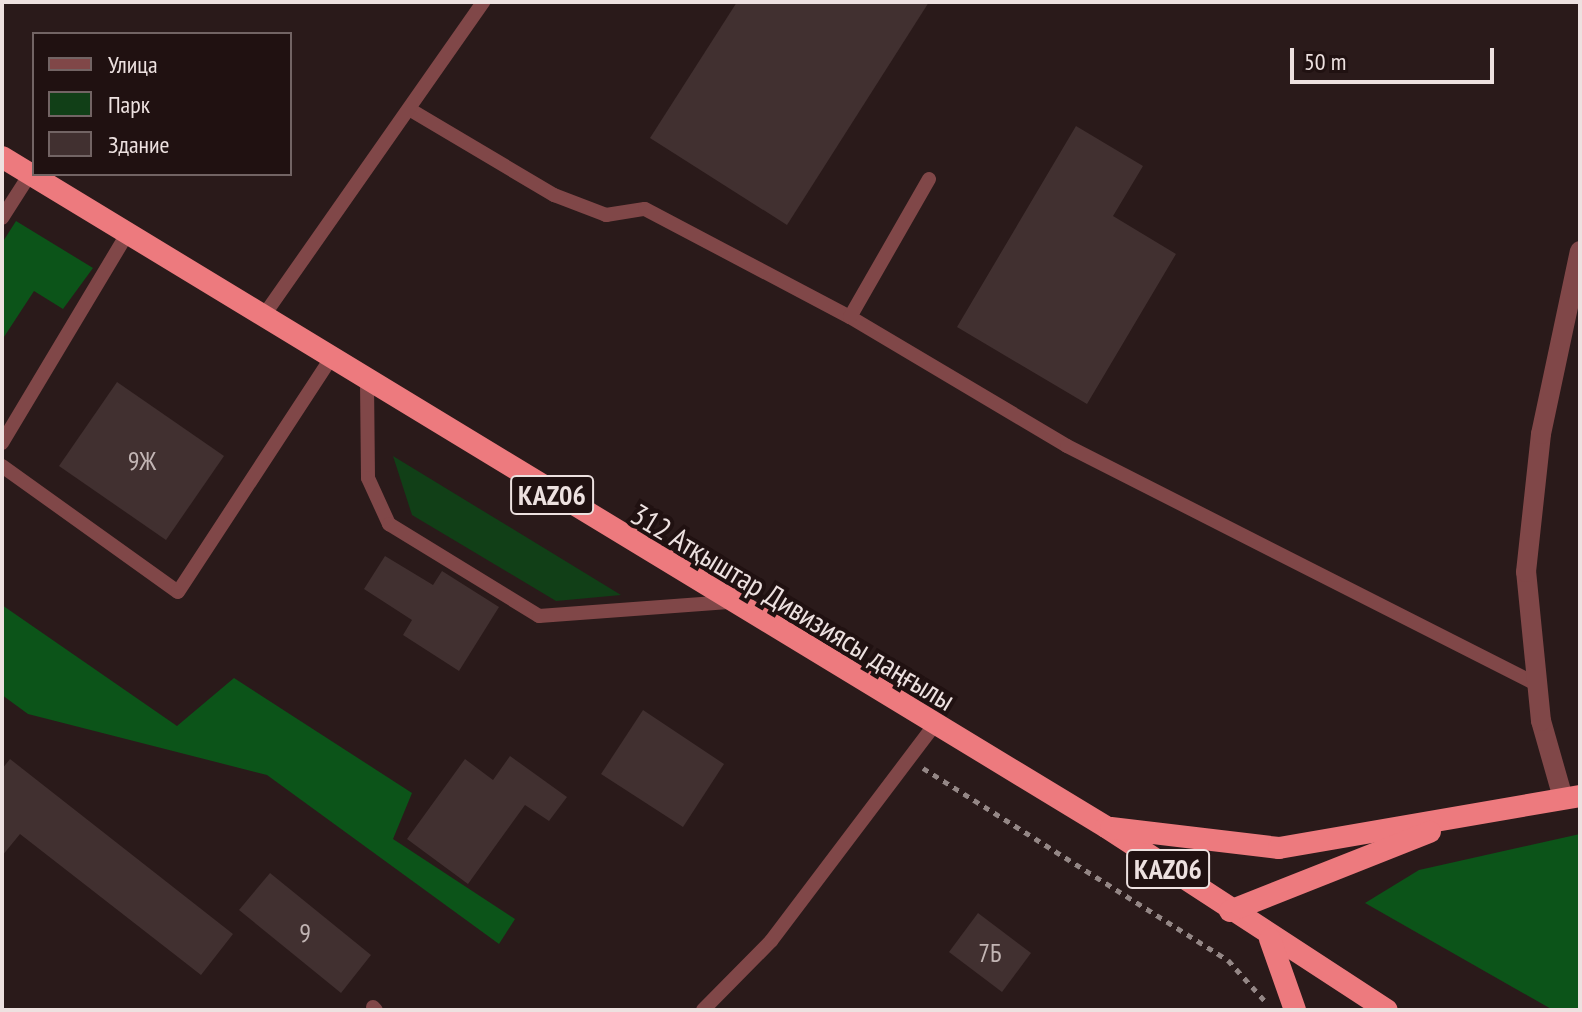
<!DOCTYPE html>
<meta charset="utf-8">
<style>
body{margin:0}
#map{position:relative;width:1582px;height:1012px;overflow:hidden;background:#2a1a1a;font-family:"PT Sans Narrow",sans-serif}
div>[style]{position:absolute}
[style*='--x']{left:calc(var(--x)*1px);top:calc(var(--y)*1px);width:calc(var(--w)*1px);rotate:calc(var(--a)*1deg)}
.green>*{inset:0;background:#113f17}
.forest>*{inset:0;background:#0c5419}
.building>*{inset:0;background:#413030}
.path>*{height:5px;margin-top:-2.5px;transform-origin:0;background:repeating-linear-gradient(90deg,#948786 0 6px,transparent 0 12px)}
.service>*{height:14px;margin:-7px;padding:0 7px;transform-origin:7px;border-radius:7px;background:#804748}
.minor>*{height:20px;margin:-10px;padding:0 10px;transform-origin:10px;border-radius:10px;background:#804748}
.trunk>*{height:22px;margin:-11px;padding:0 11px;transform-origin:11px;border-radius:11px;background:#ed7a7e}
span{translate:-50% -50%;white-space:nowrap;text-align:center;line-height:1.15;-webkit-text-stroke:8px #201111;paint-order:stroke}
.number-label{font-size:26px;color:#c2b5b4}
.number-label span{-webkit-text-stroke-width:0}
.shield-label span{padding:2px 6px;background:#201111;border:2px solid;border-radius:6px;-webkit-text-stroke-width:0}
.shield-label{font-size:28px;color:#ede1e0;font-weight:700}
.street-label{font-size:30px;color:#ede1e0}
.frame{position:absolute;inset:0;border:4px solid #ede1e0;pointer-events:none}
.legend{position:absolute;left:32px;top:32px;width:260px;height:144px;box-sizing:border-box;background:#201111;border:2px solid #726464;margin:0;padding:10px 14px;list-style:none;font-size:24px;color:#ede1e0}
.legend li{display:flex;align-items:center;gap:16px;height:40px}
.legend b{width:40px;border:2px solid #726464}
.scale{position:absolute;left:1290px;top:48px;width:204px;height:36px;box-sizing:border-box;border:4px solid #ede1e0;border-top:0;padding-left:10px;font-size:24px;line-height:28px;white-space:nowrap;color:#ede1e0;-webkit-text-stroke:6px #201111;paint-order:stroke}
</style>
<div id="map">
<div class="green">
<div style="clip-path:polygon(393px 456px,621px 595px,556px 601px,412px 515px)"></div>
</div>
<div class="forest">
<div style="clip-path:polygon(16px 221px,93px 268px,63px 309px,34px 291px,2px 340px,2px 243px)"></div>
<div style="clip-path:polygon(2px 605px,177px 726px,234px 678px,412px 793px,393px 839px,515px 919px,499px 944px,267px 775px,28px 714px,2px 695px)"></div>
<div style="clip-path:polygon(1580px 834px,1580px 1010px,1553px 1010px,1365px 903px,1419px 870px)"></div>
</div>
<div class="building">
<div style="clip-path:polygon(737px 2px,929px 2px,787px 225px,650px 138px)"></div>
<div style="clip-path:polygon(1076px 126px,1143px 166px,1113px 216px,1176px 254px,1087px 404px,957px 327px)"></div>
<div style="clip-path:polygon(117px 382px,224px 456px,166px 540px,59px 466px)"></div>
<div style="clip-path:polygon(385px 556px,433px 585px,442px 571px,499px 607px,459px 671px,403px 635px,412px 620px,364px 589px)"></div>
<div style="clip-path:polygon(643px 710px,724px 764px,683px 827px,601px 774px)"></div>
<div style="clip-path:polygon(510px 756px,567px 797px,549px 821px,525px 805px,468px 884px,407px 839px,465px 759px,493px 780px)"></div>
<div style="clip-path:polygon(10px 759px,233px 934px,201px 975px,20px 834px,2px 856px,2px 769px)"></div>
<div style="clip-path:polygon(270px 873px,371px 955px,341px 993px,239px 910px)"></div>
<div style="clip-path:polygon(978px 913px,1031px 953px,1002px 992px,949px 952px)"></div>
</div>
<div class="path">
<div style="--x:923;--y:768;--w:360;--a:32.2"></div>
<div style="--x:1228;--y:960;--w:54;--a:48"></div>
</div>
<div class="service">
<div style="--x:409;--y:109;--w:169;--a:30.7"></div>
<div style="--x:554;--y:195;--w:56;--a:21"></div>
<div style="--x:606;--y:215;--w:39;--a:-9"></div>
<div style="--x:645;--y:209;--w:232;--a:27.8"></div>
<div style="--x:850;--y:317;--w:252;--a:30.7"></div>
<div style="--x:1067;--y:446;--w:526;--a:26.91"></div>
<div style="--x:2;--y:218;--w:52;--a:-57.5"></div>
<div style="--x:850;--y:317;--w:159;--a:-60.2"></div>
<div style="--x:262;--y:318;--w:386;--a:-55"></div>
<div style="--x:367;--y:382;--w:96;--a:89.4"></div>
<div style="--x:368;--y:478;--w:51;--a:65.5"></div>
<div style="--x:389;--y:524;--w:176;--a:31.5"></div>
<div style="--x:539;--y:616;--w:190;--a:-4.2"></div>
<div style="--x:2;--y:443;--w:244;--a:-59.1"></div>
<div style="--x:2;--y:466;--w:216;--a:35.6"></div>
<div style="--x:178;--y:592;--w:277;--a:-56.8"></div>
<div style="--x:373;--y:1007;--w:4;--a:45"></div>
<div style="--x:703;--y:1010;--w:97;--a:-45.4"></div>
<div style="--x:771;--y:941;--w:268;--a:-52.9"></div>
</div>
<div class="minor">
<div style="--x:1563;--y:798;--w:80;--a:-105.9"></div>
<div style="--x:1541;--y:721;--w:150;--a:-95.7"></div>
<div style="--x:1526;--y:572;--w:139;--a:-83.8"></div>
<div style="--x:1541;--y:434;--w:187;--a:-78"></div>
</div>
<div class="trunk">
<div style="--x:2;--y:157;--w:1291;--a:31.25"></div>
<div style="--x:1106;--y:827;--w:335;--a:33.1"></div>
<div style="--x:1111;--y:828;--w:169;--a:6.8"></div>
<div style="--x:1279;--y:848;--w:305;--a:-9.8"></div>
<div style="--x:1230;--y:911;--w:215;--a:-21.6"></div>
<div style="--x:1270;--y:939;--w:75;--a:70.6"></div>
</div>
<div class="number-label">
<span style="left:142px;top:461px">9Ж</span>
<span style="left:305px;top:933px">9</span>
<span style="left:990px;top:953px">7Б</span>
</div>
<div class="shield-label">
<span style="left:552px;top:495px">KАZ06</span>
<span style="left:1168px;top:869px">KАZ06</span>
</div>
<div class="street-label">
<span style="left:793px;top:607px;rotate:31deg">312 Атқыштар Дивизиясы даңғылы</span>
</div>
<div class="frame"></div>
<ul class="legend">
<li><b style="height:10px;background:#804748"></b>Улица</li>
<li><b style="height:22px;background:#113f17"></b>Парк</li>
<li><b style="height:22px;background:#413030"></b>Здание</li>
</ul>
<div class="scale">50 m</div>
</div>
